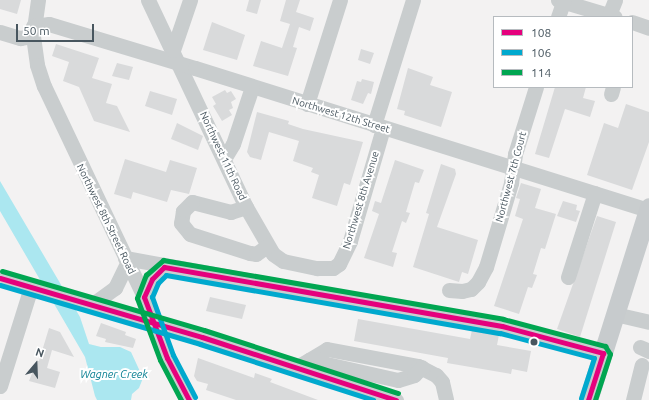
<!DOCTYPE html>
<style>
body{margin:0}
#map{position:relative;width:649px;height:400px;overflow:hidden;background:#f3f2f2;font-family:Ubuntu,sans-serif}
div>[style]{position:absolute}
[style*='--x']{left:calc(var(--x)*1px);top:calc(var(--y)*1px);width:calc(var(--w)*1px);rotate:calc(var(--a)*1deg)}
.water>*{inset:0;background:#abe7f0}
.building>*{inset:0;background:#d9dadb}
.minor>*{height:15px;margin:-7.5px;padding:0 7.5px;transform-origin:7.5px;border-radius:7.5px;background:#c9cdce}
.major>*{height:19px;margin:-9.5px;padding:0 9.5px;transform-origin:9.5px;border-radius:9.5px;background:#c7cbcd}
.bus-1>*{height:5px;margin:-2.5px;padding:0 2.5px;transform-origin:2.5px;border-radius:2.5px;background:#e5007d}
.bus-2>*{height:5px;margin:-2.5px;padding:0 2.5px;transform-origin:2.5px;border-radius:2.5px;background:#00a9ce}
.bus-3>*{height:5px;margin:-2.5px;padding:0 2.5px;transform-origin:2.5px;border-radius:2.5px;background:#00a651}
.dots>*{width:11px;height:11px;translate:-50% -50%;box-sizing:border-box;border:2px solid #fff;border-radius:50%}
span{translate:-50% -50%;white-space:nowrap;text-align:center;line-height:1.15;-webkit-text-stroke:4px #fff;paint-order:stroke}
.street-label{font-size:10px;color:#48565f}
.water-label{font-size:11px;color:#0a8093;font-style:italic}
.legend{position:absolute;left:493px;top:16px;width:140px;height:72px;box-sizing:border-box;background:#fff;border:1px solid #b6bbbf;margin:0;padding:5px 7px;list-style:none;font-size:12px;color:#48565f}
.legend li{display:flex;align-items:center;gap:8px;height:20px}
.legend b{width:20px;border:1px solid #b6bbbf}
.north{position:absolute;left:16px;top:344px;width:40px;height:40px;-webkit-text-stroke:3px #fff;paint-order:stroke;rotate:19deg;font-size:11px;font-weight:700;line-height:16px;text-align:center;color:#48565f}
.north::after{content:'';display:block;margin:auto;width:14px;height:18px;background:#48565f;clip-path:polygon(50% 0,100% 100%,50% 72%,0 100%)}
.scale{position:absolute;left:16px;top:24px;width:78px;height:18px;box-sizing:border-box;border:2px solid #48565f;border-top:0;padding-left:5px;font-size:12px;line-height:14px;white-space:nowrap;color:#48565f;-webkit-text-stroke:3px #fff;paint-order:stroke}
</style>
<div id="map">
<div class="water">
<div style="clip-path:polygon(0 181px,80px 317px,89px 344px,101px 347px,120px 347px,131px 352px,143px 378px,139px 388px,132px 394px,131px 400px,97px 400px,95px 396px,85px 357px,0 211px)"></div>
</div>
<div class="building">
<div style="clip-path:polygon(0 0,21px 0,17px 14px,0 9px)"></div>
<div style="clip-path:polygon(249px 0,261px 0,257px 14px,246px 11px)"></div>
<div style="clip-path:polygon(286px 0,300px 0,296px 12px,314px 18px,310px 31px,299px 27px,293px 47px,297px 48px,288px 76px,253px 66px,261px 41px,282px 48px,290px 24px,280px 21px)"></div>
<div style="clip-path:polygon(212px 22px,245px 35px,237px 60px,203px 50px)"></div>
<div style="clip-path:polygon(56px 44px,99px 58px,92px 78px,112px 84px,106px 103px,117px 106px,130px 132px,94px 121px,79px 87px,63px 81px,69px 62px,52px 56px)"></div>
<div style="clip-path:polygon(361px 49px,374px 53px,370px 64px,358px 60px)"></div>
<div style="clip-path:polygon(117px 63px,133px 67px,129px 80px,112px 76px)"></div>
<div style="clip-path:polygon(408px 68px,433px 77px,430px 85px,452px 92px,441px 127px,404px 115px,405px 111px,397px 109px)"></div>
<div style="clip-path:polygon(362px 79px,374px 82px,371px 94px,368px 93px,363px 104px,351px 100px,357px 81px,361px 82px)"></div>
<div style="clip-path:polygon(555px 87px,586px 87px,583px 98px,595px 101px,590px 117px,565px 109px,549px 158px,535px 154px)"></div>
<div style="clip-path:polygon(225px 90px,227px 93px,231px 91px,236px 99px,231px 102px,233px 108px,229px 110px,232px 115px,222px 121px,213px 106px,216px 104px,212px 97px)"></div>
<div style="clip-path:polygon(150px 91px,177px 99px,172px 115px,145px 106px)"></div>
<div style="clip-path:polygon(626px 104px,649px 112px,649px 142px,632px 190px,587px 175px,604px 123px,618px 128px)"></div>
<div style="clip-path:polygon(257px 112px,289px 121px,288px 124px,303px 129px,363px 142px,350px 185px,344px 183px,337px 206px,312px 198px,319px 175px,311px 172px,313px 168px,293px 161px,299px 141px,269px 132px,261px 160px,250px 157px,247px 152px)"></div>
<div style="clip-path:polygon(177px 123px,203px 136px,198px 150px,171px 139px)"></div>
<div style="clip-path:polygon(125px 159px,166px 172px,170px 160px,197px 168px,189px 194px,171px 190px,167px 202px,133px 192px,131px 199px,114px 194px)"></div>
<div style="clip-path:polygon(395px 160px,424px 170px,419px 183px,415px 182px,406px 212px,410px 213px,406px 223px,402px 221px,392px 252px,397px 253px,393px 267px,364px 258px,379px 214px,372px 211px,375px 201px,381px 203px)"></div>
<div style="clip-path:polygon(441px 164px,455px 169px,456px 174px,437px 227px,478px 240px,468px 274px,462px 272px,459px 282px,413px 267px,429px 214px,426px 213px)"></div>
<div style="clip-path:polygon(521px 183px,541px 189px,535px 208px,556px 214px,545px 249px,541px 248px,533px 274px,537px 275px,532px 288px,528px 287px,519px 314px,494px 306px,523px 219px,515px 216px,520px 199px,516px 198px)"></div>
<div style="clip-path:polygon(563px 201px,577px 205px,576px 210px,580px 211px,576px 222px,557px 216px)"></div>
<div style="clip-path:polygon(597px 216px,616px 222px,580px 337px,557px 329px)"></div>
<div style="clip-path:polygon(210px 297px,246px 305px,242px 319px,206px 311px)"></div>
<div style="clip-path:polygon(358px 319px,470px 339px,472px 330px,499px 335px,497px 345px,531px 351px,527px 372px,512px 369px,511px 374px,447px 363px,448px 358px,354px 341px)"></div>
<div style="clip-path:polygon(101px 323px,126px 332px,125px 335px,136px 339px,133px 348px,105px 342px,106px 339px,96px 336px)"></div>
<div style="clip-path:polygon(49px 328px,60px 332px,74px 357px,52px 350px,47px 368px,60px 372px,55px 388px,29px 381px,37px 361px,39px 361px)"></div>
<div style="clip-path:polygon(198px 358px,254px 378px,255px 373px,272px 379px,270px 382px,318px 400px,236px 400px,206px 390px,208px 384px,197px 381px,194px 376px)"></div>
</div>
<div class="minor">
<div style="--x:38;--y:0;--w:36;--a:98"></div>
<div style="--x:33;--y:36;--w:29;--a:82"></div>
<div style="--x:37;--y:65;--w:22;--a:72"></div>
<div style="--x:44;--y:86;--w:233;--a:64.6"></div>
<div style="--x:144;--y:297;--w:65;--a:69.3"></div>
<div style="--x:167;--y:358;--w:47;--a:62.4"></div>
<div style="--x:148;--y:0;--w:229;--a:64.7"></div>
<div style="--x:246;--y:207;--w:54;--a:60.1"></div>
<div style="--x:273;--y:254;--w:12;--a:35"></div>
<div style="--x:283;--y:261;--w:35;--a:12"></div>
<div style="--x:317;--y:268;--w:16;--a:0"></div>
<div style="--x:333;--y:268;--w:7;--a:-34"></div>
<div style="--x:339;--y:264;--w:25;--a:-64"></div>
<div style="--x:350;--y:241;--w:118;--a:-73.7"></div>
<div style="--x:558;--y:0;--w:59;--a:16.6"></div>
<div style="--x:609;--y:15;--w:16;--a:-68"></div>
<div style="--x:558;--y:17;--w:18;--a:-71"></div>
<div style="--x:632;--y:22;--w:18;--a:19"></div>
<div style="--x:33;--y:26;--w:16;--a:-7"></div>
<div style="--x:49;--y:24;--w:152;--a:16.8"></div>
<div style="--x:195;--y:68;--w:475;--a:17.4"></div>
<div style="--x:0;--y:32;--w:21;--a:17"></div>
<div style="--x:20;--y:38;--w:13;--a:-9"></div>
<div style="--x:173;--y:50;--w:53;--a:-71.2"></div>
<div style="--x:611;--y:94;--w:7;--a:-74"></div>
<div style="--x:307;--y:104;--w:109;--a:-72.4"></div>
<div style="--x:374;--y:125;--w:131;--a:-72.7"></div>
<div style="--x:224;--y:159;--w:17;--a:-59"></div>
<div style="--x:233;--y:144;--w:60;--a:-71.6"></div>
<div style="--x:246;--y:207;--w:16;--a:162"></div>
<div style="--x:231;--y:212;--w:40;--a:-165.6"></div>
<div style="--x:192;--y:202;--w:13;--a:135"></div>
<div style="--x:183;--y:211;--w:12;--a:99"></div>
<div style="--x:181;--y:223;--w:14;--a:51"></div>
<div style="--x:190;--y:234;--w:63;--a:17.6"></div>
<div style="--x:250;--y:253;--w:6;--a:9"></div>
<div style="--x:256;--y:254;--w:14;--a:-36"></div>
<div style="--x:125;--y:258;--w:383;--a:10.2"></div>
<div style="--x:502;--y:326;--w:105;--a:15"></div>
<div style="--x:568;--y:277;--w:88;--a:-72.2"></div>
<div style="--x:0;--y:278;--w:210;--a:16.3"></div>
<div style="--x:202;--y:337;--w:204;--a:18"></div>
<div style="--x:449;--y:290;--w:13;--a:4"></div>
<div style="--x:462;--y:291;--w:9;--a:-13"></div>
<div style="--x:471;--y:289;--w:10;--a:-45"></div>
<div style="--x:478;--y:282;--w:17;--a:-62"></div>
<div style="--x:486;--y:267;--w:88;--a:-73.4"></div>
<div style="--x:511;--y:183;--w:29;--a:-82"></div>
<div style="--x:515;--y:154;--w:70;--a:-72.6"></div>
<div style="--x:144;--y:297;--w:20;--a:-66"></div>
<div style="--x:152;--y:279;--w:17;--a:-45"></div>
<div style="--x:90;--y:306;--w:31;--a:-36"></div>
<div style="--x:115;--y:288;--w:28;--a:-64"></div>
<div style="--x:615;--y:314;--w:35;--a:13"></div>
<div style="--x:640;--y:347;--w:10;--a:24"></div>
<div style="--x:309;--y:360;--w:21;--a:-31"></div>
<div style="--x:327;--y:349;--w:93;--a:10.6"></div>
<div style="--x:418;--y:366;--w:20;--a:27"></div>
<div style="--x:436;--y:375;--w:9;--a:49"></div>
<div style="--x:442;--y:382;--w:18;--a:77"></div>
<div style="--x:302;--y:364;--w:8;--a:-30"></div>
<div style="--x:309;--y:360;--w:91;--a:12.7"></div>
<div style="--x:398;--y:380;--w:17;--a:-17"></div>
<div style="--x:414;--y:375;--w:11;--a:-45"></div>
<div style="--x:0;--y:386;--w:104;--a:-72.6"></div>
<div style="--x:633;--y:400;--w:36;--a:-76"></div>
</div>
<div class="major">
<div style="--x:588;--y:400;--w:202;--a:-72.5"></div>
</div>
<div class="bus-1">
<div style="--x:0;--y:278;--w:210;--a:16.3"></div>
<div style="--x:202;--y:337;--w:204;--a:18"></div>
<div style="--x:189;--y:400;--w:47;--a:-117.6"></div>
<div style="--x:167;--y:358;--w:65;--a:-110.7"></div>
<div style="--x:144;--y:297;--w:20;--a:-66"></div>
<div style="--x:152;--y:279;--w:17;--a:-45"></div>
<div style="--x:164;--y:267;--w:343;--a:9.9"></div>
<div style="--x:502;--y:326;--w:105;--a:15"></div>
<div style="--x:603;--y:353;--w:49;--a:107.7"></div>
</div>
<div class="bus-2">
<div style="--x:0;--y:285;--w:209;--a:16.4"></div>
<div style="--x:200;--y:344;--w:182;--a:17.9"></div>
<div style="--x:195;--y:397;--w:47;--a:-117.6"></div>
<div style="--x:173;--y:355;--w:62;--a:-109.9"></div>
<div style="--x:152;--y:297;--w:15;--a:-67"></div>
<div style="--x:158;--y:283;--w:11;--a:-45"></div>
<div style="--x:166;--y:275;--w:339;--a:9.9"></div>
<div style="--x:500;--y:333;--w:97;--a:14.9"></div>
<div style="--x:594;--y:358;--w:42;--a:108"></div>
</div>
<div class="bus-3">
<div style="--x:2;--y:271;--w:210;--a:16.3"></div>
<div style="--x:204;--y:330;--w:204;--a:18"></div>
<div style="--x:181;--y:400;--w:45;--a:-117.7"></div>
<div style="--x:160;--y:360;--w:66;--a:-110.4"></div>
<div style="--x:137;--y:298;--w:25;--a:-69"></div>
<div style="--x:146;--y:275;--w:23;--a:-41"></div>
<div style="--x:163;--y:260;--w:345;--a:9.8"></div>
<div style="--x:503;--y:319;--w:106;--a:14.8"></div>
<div style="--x:605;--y:346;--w:9;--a:58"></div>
<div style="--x:610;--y:354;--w:48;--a:108.1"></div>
</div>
<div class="dots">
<div style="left:534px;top:342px;background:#48565f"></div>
</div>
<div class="street-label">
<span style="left:341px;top:115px;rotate:17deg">Northwest 12th Street</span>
<span style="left:223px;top:156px;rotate:65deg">Northwest 11th Road</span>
<span style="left:511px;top:177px;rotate:-75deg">Northwest 7th Court</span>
<span style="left:361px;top:200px;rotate:-73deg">Northwest 8th Avenue</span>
<span style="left:106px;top:219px;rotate:64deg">Northwest 8th Street Road</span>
</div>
<div class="water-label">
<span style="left:114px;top:374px">Wagner Creek</span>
</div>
<ul class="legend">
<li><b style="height:5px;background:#e5007d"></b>108</li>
<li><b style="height:5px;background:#00a9ce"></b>106</li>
<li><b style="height:5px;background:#00a651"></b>114</li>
</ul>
<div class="north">N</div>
<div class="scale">50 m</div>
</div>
